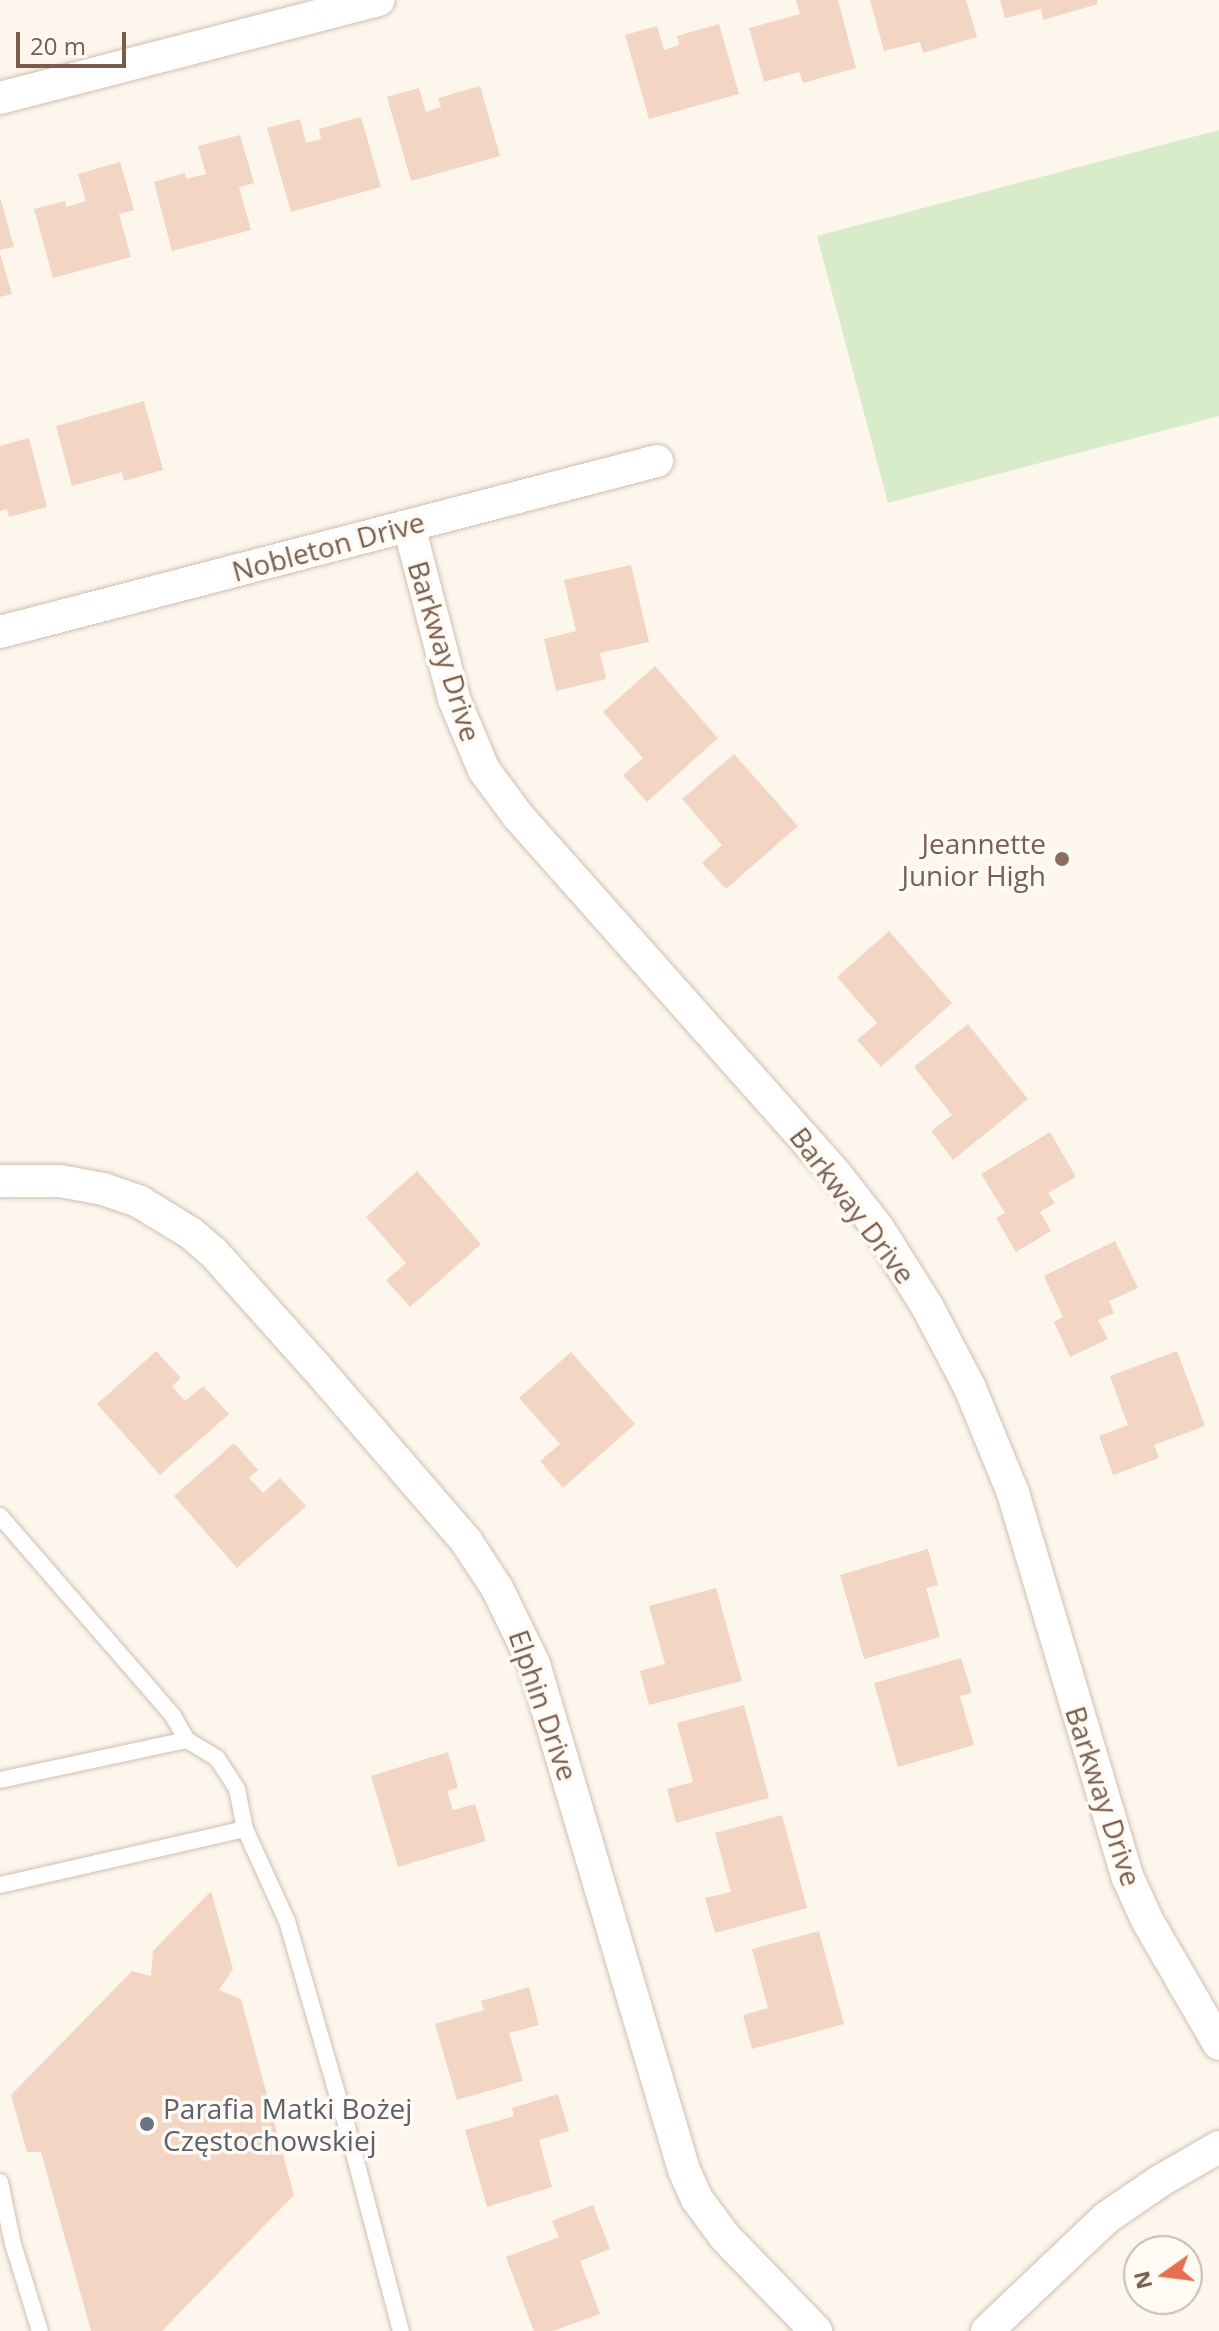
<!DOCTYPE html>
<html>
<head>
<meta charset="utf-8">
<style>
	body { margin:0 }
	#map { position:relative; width:1219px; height:2331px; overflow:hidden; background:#fdf6ec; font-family:"Open Sans",sans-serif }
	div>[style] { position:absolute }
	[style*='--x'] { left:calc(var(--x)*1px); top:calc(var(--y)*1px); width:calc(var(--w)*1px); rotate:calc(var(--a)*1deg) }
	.green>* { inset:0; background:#d8ecc9 }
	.building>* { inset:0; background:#f3d5c3 }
	.roads { filter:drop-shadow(0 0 2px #d1beb0) drop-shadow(0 0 2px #d1beb0) }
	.service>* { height:16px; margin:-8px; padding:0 8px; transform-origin:8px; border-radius:8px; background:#fff }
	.minor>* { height:32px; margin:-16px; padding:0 16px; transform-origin:16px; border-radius:16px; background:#fff }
	.dots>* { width:22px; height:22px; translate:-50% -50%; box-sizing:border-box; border:4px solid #fffaf3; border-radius:50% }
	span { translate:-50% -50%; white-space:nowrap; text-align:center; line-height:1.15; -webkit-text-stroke:7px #fffaf3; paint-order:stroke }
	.street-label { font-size:28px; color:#7a5c4d }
	.education-label { font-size:28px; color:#785e54 }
	.right { translate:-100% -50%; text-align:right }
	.worship-label { font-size:28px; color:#5b616d }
	.left { translate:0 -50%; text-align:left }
	.north { position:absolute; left:1123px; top:2235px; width:80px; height:80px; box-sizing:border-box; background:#fffaf3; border:2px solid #cabbb1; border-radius:50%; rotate:256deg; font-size:22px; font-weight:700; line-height:32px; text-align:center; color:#7a5c4d }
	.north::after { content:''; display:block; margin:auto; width:28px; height:36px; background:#e76f51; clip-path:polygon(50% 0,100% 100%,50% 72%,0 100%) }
	.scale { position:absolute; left:16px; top:32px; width:110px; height:36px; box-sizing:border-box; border:4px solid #7a5c4d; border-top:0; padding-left:10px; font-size:24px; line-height:28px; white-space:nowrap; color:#7a5c4d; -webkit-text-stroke:6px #fffaf3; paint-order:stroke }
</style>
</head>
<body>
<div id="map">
	<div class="green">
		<i style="clip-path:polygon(1219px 130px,1219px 416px,888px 503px,817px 236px)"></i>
	</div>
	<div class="building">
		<i style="clip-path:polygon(796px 0,838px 0,856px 68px,803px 83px,799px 72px,764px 82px,749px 28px,800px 14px)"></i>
		<i style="clip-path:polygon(870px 0,966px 0,977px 37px,923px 53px,920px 42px,884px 51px)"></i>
		<i style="clip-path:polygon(1000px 0,1097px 0,1098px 4px,1043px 20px,1041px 9px,1005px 18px)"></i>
		<i style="clip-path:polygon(719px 24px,739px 94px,649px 119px,625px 35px,657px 26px,664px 50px,679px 45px,677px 36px)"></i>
		<i style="clip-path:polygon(480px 86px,500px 156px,411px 181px,387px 97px,419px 88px,426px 112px,441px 107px,438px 98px)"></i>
		<i style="clip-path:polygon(361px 117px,381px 187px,291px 212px,267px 128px,300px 119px,306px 143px,321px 139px,319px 129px)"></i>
		<i style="clip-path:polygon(240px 135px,254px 183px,239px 187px,251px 230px,172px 251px,154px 182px,185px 173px,186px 179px,206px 174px,198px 146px)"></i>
		<i style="clip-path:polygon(120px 162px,134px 210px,119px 214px,131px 257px,53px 278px,34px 209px,65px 201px,66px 207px,86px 201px,78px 174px)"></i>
		<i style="clip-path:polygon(0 197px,14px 247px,0 250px)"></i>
		<i style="clip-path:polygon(0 253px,12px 294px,0 297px)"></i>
		<i style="clip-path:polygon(144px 401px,163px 470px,124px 481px,122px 472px,72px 486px,56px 426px)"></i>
		<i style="clip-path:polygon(29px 438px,47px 507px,9px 517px,7px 509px,0 511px,0 446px)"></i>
		<i style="clip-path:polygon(631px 565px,649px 642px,600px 653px,606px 679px,556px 691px,544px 639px,576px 631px,564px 580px)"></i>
		<i style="clip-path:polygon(655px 666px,718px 738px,647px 802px,623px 775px,643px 758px,603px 712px)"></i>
		<i style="clip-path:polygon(734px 754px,798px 826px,726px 889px,702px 863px,722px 845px,682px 799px)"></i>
		<i style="clip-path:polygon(889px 931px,952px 1003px,881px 1067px,857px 1040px,877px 1023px,837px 977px)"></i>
		<i style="clip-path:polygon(968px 1024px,1028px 1099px,953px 1160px,931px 1131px,952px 1115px,914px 1067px)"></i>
		<i style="clip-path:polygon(1050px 1132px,1076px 1177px,1048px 1193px,1055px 1203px,1040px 1212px,1051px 1231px,1016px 1252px,996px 1218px,1005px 1213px,981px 1174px)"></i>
		<i style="clip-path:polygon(417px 1171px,481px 1244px,410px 1307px,386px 1280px,406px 1263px,366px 1217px)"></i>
		<i style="clip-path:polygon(1115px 1241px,1138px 1288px,1109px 1301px,1114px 1313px,1098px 1320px,1108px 1339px,1070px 1357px,1054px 1322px,1063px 1317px,1044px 1276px)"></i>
		<i style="clip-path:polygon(156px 1351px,181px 1378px,172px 1386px,185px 1401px,203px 1386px,229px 1414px,160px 1475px,97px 1404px)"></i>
		<i style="clip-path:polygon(1177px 1351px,1205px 1426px,1154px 1445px,1159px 1458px,1113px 1475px,1099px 1436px,1128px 1425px,1110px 1376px)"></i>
		<i style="clip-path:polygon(571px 1352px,635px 1424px,563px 1488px,540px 1461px,560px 1444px,519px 1398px)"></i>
		<i style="clip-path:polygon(234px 1443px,258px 1470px,249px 1478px,263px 1493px,280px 1478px,306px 1506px,237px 1568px,174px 1496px)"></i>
		<i style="clip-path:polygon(928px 1549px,938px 1585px,926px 1588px,940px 1637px,864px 1659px,840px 1575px)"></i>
		<i style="clip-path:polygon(716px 1588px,742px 1681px,649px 1705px,640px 1671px,665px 1664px,649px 1606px)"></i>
		<i style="clip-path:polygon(961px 1658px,972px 1693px,960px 1696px,974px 1745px,898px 1767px,874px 1683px)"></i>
		<i style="clip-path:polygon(744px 1705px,769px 1798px,676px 1823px,667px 1789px,693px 1782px,677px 1723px)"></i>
		<i style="clip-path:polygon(448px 1752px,458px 1788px,447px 1791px,453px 1810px,475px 1804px,486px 1841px,398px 1867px,371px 1776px)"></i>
		<i style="clip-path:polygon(782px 1815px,807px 1908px,715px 1933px,705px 1898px,731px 1892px,715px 1833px)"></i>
		<i style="clip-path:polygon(211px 1891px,233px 1969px,219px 1990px,241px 1999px,294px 2195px,162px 2331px,91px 2331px,41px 2152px,27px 2152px,11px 2095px,132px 1971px,151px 1976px,153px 1951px)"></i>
		<i style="clip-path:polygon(819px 1931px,844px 2024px,752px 2049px,743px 2015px,768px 2008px,752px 1949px)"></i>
		<i style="clip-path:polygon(529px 1987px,539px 2025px,509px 2033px,523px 2081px,457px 2100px,435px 2024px,484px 2010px,481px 2001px)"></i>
		<i style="clip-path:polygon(558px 2094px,569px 2131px,539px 2140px,552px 2187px,487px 2207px,465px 2130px,514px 2116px,512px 2108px)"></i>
		<i style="clip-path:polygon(593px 2205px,610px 2249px,580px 2261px,600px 2314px,553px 2331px,534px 2331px,506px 2257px,559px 2237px,552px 2221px)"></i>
	</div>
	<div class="roads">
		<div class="service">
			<i style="--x:0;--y:1516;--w:264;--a:49.1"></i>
			<i style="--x:173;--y:1716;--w:28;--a:60"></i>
			<i style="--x:0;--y:1780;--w:191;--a:-12.1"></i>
			<i style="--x:187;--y:1740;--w:35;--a:31"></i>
			<i style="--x:217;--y:1758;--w:37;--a:57"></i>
			<i style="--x:237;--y:1789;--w:41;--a:78.7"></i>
			<i style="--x:245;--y:1829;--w:251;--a:167.1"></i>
			<i style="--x:245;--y:1829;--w:101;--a:65.5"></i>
			<i style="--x:287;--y:1921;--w:215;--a:73.8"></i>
			<i style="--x:347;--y:2127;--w:211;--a:75.2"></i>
			<i style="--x:0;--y:2182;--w:63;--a:78.2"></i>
			<i style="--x:13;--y:2244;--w:91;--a:72.8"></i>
		</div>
		<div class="minor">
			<i style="--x:0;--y:98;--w:391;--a:-14.5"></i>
			<i style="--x:409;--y:526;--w:179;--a:75.4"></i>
			<i style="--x:454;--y:699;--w:77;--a:67.1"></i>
			<i style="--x:484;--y:770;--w:57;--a:53.5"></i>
			<i style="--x:518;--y:816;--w:477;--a:48.4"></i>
			<i style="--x:835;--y:1173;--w:70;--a:52"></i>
			<i style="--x:878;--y:1228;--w:92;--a:57.9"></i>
			<i style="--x:927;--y:1306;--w:93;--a:62.3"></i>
			<i style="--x:970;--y:1388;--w:113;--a:67.7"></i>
			<i style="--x:1013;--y:1493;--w:402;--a:73.4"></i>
			<i style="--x:1128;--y:1878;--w:46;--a:65.7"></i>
			<i style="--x:1147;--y:1920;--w:143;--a:59.9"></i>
			<i style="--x:0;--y:632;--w:679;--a:-14.59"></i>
			<i style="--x:0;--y:1181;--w:60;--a:0"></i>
			<i style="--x:60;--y:1181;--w:44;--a:10.5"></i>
			<i style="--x:103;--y:1189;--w:39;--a:19"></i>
			<i style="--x:140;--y:1202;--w:61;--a:31.6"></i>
			<i style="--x:192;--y:1234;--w:29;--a:41"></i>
			<i style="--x:214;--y:1253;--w:153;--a:48.2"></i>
			<i style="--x:316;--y:1367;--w:230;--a:49.2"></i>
			<i style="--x:466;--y:1541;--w:56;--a:56.6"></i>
			<i style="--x:497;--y:1588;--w:85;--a:64"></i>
			<i style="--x:534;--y:1664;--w:528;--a:73.49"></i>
			<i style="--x:684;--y:2170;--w:32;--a:66"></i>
			<i style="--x:697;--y:2199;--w:47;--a:53.6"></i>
			<i style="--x:725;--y:2237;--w:131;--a:45.9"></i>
			<i style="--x:987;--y:2331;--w:164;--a:-43.5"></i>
			<i style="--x:1106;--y:2218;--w:65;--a:-34.4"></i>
			<i style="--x:1160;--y:2181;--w:68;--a:-30"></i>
		</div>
	</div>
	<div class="dots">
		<i style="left:1062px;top:859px;background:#8d6e63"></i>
		<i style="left:147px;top:2124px;background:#6b7280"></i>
	</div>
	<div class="street-label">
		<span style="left:328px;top:546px;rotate:-15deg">Nobleton Drive</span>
		<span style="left:445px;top:651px;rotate:73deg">Barkway Drive</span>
		<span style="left:853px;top:1205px;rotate:53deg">Barkway Drive</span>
		<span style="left:544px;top:1705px;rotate:71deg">Elphin Drive</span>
		<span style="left:1104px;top:1796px;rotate:72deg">Barkway Drive</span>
	</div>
	<div class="education-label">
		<span class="right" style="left:1046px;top:859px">Jeannette<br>Junior High</span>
	</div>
	<div class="worship-label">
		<span class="left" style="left:163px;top:2124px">Parafia Matki Bożej<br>Częstochowskiej</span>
	</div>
	<div class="north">N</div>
	<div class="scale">20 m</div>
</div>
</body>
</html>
